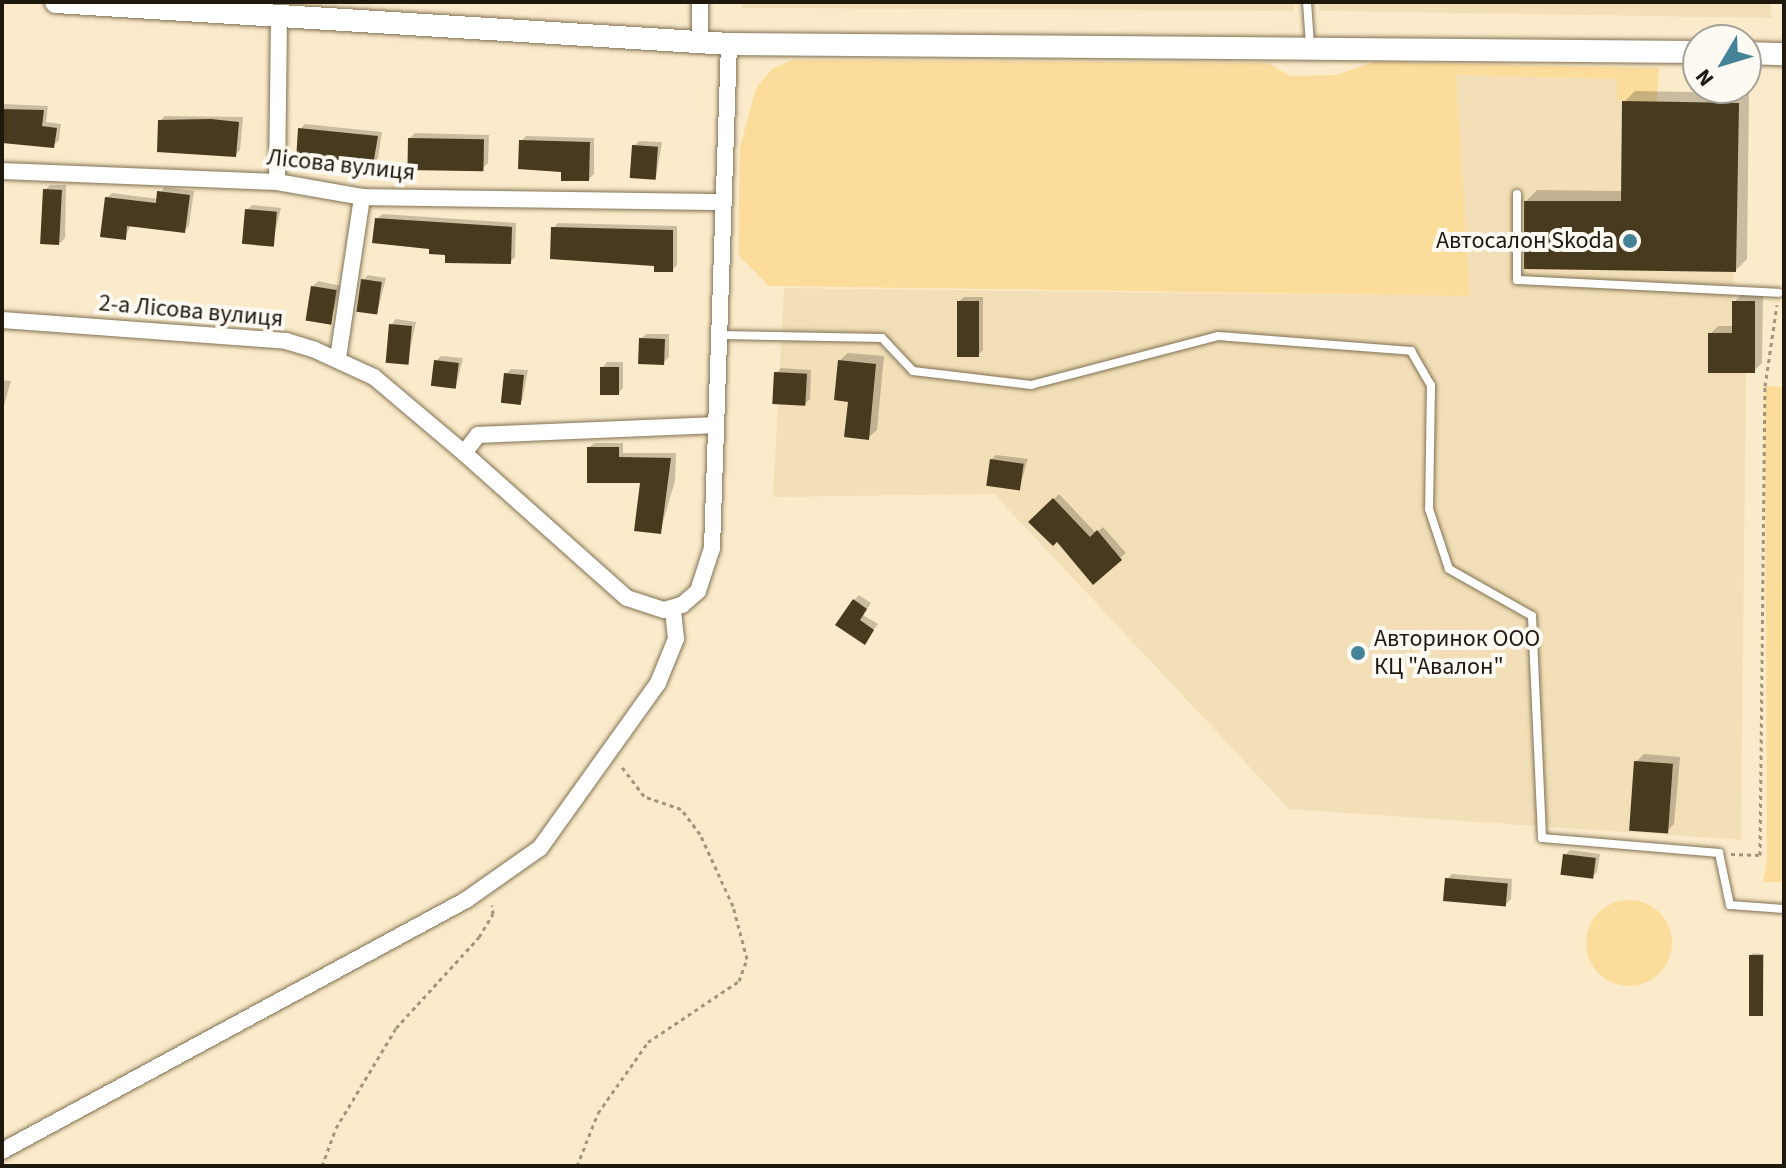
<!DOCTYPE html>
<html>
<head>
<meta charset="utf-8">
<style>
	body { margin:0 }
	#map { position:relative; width:1786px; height:1168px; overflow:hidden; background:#fcebca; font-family:"Source Sans 3",sans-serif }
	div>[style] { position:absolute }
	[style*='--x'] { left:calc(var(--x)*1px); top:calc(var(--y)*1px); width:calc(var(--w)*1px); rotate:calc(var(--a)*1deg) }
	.built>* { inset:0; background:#f3dfb7 }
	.green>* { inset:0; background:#fbdc9b }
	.round { border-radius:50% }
	.shadow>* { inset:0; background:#0003 }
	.building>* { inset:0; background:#483a1e; transform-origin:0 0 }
	.path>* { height:3px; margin-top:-1.5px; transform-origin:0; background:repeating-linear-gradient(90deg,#a0947b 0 4px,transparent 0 8px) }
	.roads { filter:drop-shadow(0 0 2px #7f7153) drop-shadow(0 0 2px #7f7153) }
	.lane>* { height:8px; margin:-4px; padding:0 4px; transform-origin:4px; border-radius:4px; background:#fff }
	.street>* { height:16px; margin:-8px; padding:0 8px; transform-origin:8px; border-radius:8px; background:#fff }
	.secondary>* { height:22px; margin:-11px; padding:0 11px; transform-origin:11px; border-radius:11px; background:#fff }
	.dots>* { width:22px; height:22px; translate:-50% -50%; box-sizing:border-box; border:4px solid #fdfaf3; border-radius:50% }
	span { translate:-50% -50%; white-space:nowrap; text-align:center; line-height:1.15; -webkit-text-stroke:8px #fdfaf3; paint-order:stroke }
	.street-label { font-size:24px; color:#1f190d }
	.poi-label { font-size:24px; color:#1f190d }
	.right { translate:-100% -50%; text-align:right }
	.left { translate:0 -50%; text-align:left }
	.frame { position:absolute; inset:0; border:4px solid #1f190d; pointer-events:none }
	.north { position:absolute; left:1682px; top:24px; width:80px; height:80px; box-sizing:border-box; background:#fdfaf3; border:2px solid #a4a097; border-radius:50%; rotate:232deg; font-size:22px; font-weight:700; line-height:32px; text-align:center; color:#1f190d }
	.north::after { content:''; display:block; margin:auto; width:28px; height:36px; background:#458398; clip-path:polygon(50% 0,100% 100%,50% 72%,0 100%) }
</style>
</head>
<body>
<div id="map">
	<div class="built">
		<i style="clip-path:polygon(742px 2px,1294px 2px,1294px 11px,742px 8px)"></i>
		<i style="clip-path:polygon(1319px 2px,1771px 2px,1771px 18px,1329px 11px,1319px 11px)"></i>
		<i style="clip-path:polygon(1456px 75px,1618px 79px,1617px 100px,1739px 103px,1732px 333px,1708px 334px,1708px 372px,1746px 373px,1741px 840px,1289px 809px,994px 494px,773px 497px,784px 288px,1470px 296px)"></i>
	</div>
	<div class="green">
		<i style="clip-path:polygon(792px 60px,1268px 63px,1290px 76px,1336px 75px,1374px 62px,1659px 68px,1657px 102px,1617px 100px,1617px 79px,1456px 75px,1470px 296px,769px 286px,738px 255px,740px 147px,756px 88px,772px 69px)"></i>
		<i style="clip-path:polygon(1765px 386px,1784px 387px,1784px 882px,1763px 882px,1767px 861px)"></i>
		<i class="round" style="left:1586px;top:900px;width:86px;height:86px"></i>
	</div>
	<div class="shadow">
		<i style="clip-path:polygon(1635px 91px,1749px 93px,1747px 259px,1736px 270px,1526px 201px,1537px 190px,1623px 191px,1624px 102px)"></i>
		<i style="clip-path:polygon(2px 104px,48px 106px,46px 122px,61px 124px,59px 140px,54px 145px,2px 141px)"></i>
		<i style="clip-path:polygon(165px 116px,243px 117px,240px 150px,235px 155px,160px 121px)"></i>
		<i style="clip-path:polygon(305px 124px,382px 132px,378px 158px,373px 163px,327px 156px,323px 161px,300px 129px)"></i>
		<i style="clip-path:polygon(415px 133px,489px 135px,488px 163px,483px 168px,410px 138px)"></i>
		<i style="clip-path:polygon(526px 136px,594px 138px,594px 174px,589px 179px,563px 170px,521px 141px)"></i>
		<i style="clip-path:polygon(639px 141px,662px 142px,656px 178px,634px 146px)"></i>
		<i style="clip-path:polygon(50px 185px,66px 185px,65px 238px,60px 243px,45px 190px)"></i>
		<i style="clip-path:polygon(164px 187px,194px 191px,189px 226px,184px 231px,131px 224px,125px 238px,107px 198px,112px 193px,158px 199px)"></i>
		<i style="clip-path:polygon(252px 205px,281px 208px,272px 245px,247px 210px)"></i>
		<i style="clip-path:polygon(382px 214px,516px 223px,515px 257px,510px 262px,431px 247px,377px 219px)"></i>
		<i style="clip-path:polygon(558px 223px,677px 226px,677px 265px,672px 270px,553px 228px)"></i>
		<i style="clip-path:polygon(368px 275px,386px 278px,377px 313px,363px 280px)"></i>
		<i style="clip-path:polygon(318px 281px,341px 286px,330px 323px,313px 286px)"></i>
		<i style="clip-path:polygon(1742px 294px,1763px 294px,1762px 363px,1754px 371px,1710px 334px,1718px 326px,1734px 326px,1734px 302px)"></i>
		<i style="clip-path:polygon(964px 297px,983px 297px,983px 350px,978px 355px,959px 302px)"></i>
		<i style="clip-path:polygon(396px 319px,416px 322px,407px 364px,391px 325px)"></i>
		<i style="clip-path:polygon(646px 334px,669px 334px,669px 357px,664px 362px,641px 339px)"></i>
		<i style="clip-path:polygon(848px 353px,884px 356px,877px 430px,868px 438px,850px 400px,839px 361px)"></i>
		<i style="clip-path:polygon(441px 356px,463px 358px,456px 387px,436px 361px)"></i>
		<i style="clip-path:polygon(607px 362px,623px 362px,623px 388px,618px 393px,602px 368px)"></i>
		<i style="clip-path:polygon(781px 368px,811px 370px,810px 399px,805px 404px,776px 373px)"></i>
		<i style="clip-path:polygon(511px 369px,528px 370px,522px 402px,506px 374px)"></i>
		<i style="clip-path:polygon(2px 380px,11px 381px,4px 405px,2px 405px)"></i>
		<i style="clip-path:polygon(594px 443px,623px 443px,623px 453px,676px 453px,675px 481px,660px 532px,643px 481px,589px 448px)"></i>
		<i style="clip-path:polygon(996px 455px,1028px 459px,1019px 489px,991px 460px)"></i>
		<i style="clip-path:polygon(1059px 494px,1096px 533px,1103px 527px,1126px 553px,1093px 582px,1057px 540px,1031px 522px)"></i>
		<i style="clip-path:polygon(859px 595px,871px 603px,863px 615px,878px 624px,864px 642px,854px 600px)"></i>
		<i style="clip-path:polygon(1644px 754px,1680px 757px,1674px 824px,1666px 832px,1636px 762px)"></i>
		<i style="clip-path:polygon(1570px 850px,1600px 854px,1597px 872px,1592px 877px,1565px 855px)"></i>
		<i style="clip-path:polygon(1452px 874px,1512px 879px,1511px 899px,1506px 904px,1447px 879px)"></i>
		<i style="clip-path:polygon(1753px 953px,1764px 954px,1763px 1013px,1751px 955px)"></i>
	</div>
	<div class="building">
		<i style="clip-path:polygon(1622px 101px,1739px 103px,1736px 272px,1524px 269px,1524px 201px,1621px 201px)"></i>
		<i style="clip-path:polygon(2px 109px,44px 110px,42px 126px,57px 128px,54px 148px,2px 143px)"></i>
		<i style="clip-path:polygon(211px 119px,239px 122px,236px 157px,157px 152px,158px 120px)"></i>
		<i style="clip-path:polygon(298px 128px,378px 136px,373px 165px,324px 158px,324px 163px,296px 161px)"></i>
		<i style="left:408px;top:138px;width:76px;height:32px;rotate:1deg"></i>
		<i style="clip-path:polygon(519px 140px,590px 142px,589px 181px,561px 181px,561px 172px,518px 169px)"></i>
		<i style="left:632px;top:145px;width:26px;height:33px;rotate:4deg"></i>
		<i style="left:43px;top:189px;width:19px;height:55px;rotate:3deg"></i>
		<i style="clip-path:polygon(157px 191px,190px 195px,185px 233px,127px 226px,126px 240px,100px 237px,105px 197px,156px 203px)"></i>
		<i style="left:245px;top:209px;width:32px;height:35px;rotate:5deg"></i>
		<i style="clip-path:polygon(375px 218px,512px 227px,511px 264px,445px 263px,445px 255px,429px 254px,429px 249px,372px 243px)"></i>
		<i style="clip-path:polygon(551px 227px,673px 230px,673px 272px,654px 272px,654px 266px,550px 259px)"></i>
		<i style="left:361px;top:279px;width:21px;height:33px;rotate:8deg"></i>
		<i style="left:311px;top:286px;width:26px;height:35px;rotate:9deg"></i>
		<i style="left:957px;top:301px;width:22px;height:56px"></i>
		<i style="clip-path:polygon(1732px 301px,1755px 301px,1755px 373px,1708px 373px,1708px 333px,1732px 333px)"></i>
		<i style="left:389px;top:324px;width:23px;height:39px;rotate:5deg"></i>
		<i style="left:639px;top:338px;width:26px;height:26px;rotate:2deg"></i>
		<i style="left:434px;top:360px;width:25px;height:26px;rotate:7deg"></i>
		<i style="clip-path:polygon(838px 360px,876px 364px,869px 440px,844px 437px,848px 402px,834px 400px)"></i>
		<i style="left:600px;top:367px;width:19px;height:28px"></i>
		<i style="left:774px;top:372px;width:33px;height:32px;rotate:3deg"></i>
		<i style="left:504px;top:373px;width:20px;height:30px;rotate:6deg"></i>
		<i style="clip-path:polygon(587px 447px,619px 447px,619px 457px,671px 458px,661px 534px,634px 531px,640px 483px,587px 483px)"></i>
		<i style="left:990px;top:459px;width:34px;height:27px;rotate:8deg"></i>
		<i style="clip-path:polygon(1053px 498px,1090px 537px,1097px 530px,1122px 560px,1093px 585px,1057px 542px,1053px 546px,1028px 522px)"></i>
		<i style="clip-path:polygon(853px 599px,867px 609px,860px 620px,874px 630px,865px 645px,835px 625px)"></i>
		<i style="left:1634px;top:761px;width:39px;height:70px;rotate:4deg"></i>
		<i style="left:1563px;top:854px;width:33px;height:21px;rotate:7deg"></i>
		<i style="left:1445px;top:878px;width:63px;height:23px;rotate:5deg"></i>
		<i style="left:1749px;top:955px;width:14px;height:61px"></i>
	</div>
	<div class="path">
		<i style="--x:1731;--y:854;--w:29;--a:2"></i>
		<i style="--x:1760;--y:855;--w:469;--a:-89.4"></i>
		<i style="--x:1765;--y:386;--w:82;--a:-81.6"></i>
		<i style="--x:322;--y:1166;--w:40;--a:-69.8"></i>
		<i style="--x:336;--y:1128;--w:117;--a:-59"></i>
		<i style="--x:396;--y:1028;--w:123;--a:-47.6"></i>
		<i style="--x:479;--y:937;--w:27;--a:-59"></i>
		<i style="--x:493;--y:914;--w:9;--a:-96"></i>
		<i style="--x:577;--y:1166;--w:57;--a:-68.4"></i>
		<i style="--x:598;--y:1113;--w:87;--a:-54.8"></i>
		<i style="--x:648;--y:1042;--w:110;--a:-33.8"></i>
		<i style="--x:739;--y:981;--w:23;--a:-70"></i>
		<i style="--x:747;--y:959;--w:55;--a:-104.8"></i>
		<i style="--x:733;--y:906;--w:79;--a:-114.6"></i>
		<i style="--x:700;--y:834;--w:31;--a:-127"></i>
		<i style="--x:681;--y:809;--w:39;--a:-161"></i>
		<i style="--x:644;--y:796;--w:40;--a:-127"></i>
	</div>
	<div class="roads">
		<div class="lane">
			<i style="--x:1307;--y:2;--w:43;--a:86"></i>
			<i style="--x:1517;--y:194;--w:86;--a:90"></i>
			<i style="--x:1517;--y:280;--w:262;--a:2.8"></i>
			<i style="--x:721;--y:335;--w:161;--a:1.1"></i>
			<i style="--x:882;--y:338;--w:45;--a:46.8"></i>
			<i style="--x:913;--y:371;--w:119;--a:6.8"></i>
			<i style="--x:1031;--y:385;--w:193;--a:-14.7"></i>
			<i style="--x:1218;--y:336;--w:194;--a:4.4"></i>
			<i style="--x:1411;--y:351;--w:39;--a:60"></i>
			<i style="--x:1431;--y:385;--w:124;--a:90.9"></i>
			<i style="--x:1429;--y:509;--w:63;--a:71.6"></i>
			<i style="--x:1449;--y:569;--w:95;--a:29.5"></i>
			<i style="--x:1532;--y:616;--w:222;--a:87.4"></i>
			<i style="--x:1542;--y:838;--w:178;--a:4.8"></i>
			<i style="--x:1719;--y:853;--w:53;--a:78.1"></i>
			<i style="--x:1730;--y:905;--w:54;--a:4.2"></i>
		</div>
		<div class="street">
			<i style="--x:700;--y:44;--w:42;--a:-90"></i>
			<i style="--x:2;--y:171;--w:275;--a:2.3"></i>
			<i style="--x:277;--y:182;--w:86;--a:10"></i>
			<i style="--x:362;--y:197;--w:361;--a:0.8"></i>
			<i style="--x:277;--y:182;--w:167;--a:-89.3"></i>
			<i style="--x:2;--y:320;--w:285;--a:4.2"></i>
			<i style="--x:286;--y:341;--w:28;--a:17"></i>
			<i style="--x:313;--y:349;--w:67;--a:24.7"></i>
			<i style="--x:374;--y:377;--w:118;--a:40.2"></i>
			<i style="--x:464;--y:453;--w:23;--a:-52"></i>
			<i style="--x:478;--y:435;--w:238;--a:-2.4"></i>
			<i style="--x:338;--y:358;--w:163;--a:-81.5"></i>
			<i style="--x:464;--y:453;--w:218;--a:41.7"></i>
			<i style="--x:627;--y:598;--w:39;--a:18"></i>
			<i style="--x:664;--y:610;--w:19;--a:-16"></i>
			<i style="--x:682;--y:605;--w:21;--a:-41"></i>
			<i style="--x:698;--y:591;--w:45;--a:-72"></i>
			<i style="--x:712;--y:548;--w:504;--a:-88.07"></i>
			<i style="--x:2;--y:1151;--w:528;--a:-28.41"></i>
			<i style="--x:466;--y:900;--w:90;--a:-35.1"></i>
			<i style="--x:540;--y:848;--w:203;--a:-54.4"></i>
			<i style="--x:658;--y:683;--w:48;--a:-67.8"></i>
			<i style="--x:676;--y:639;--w:30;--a:-96"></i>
		</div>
		<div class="secondary">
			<i style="--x:56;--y:2;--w:674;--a:3.57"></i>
			<i style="--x:729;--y:44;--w:969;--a:0.47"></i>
			<i style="--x:1746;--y:53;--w:38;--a:2"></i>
		</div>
	</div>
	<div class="dots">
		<i style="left:1630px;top:241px;background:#458398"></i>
		<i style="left:1358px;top:653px;background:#458398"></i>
	</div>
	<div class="street-label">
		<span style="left:341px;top:165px;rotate:6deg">Лісова вулиця</span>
		<span style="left:191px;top:311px;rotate:5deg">2-а Лісова вулиця</span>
	</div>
	<div class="poi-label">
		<span class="right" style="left:1614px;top:241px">Автосалон Skoda</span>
		<span class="left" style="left:1374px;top:653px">Авторинок ООО<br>КЦ "Авалон"</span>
	</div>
	<div class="frame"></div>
	<div class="north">N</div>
</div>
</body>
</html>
